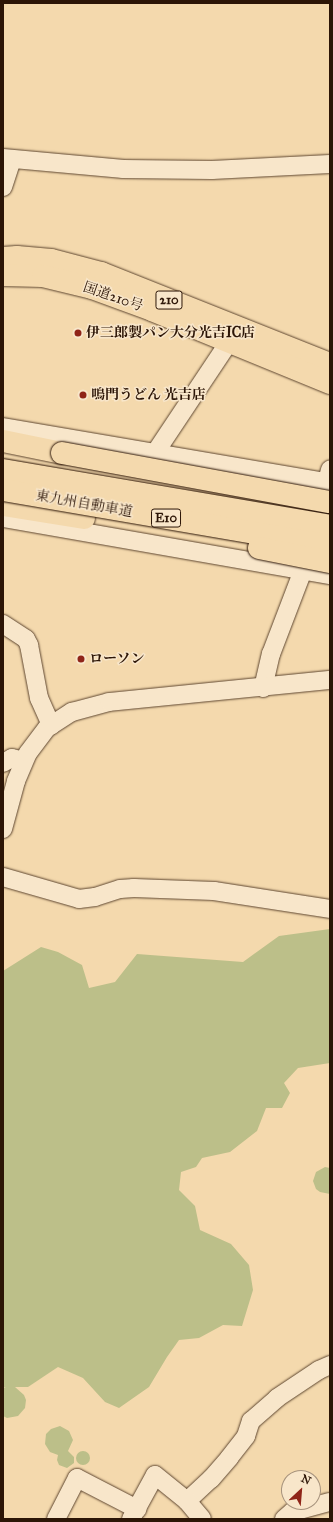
<!DOCTYPE html>
<html>
<head>
<meta charset="utf-8">
<style>
	body { margin:0 }
	#map { position:relative; width:333px; height:1522px; overflow:hidden; background:#f4d9ad; font-family:"IM FELL Great Primer","Noto Serif JP",serif }
	div>[style] { position:absolute }
	[style*='--x'] { left:calc(var(--x)*1px); top:calc(var(--y)*1px); width:calc(var(--w)*1px); rotate:calc(var(--a)*1deg) }
	.green>* { inset:0; background:#bcbf89 }
	.round { border-radius:50% }
	.roads { filter:drop-shadow(0 0 1px #5e4630) drop-shadow(0 0 1px #5e4630) }
	.minor>* { height:18px; margin:-9px; padding:0 9px; transform-origin:9px; border-radius:9px; background:#f8e6ca }
	.highway>* { height:22px; margin:-11px; padding:0 11px; transform-origin:11px; border-radius:11px; background:#f4d9ad }
	.bridges { filter:drop-shadow(0 0 1px #2c1506) drop-shadow(0 0 1px #2c1506) }
	.highway-bridge>* { height:22px; margin:-11px; padding:0 11px; transform-origin:11px; border-radius:11px; background:#f4d9ad }
	.dots>* { width:11px; height:11px; translate:-50% -50%; box-sizing:border-box; border:2px solid #f8e6ca; border-radius:50% }
	span { translate:-50% -50%; white-space:nowrap; text-align:center; line-height:1.15; -webkit-text-stroke:3px #f8e6ca; paint-order:stroke }
	.shield-label span { padding:1px 3px; background:#f8e6ca; border:1px solid; border-radius:3px; -webkit-text-stroke-width:0 }
	.shield-label { font-size:13px; color:#2c1506; font-weight:700 }
	.street-label { font-size:14px; color:#2c1506 }
	.poi-label { font-size:14px; color:#2c1506; font-weight:700 }
	.left { translate:0 -50%; text-align:left }
	.frame { position:absolute; inset:0; border:4px solid #2c1506; pointer-events:none }
	.north { position:absolute; left:281px; top:1470px; width:40px; height:40px; box-sizing:border-box; background:#f8e6ca; border:1px solid #a6927c; border-radius:50%; rotate:26deg; font-size:11px; font-weight:700; line-height:16px; text-align:center; color:#2c1506 }
	.north::after { content:''; display:block; margin:auto; width:14px; height:18px; background:#8f2418; clip-path:polygon(50% 0,100% 100%,50% 72%,0 100%) }
</style>
</head>
<body>
<div id="map">
	<div class="green">
		<i style="clip-path:polygon(330px 929px,330px 1063px,298px 1068px,284px 1083px,290px 1093px,282px 1108px,266px 1108px,257px 1131px,230px 1152px,202px 1158px,196px 1167px,181px 1172px,179px 1190px,195px 1206px,200px 1230px,231px 1244px,249px 1265px,253px 1290px,242px 1326px,223px 1325px,199px 1338px,179px 1340px,167px 1357px,149px 1387px,119px 1408px,105px 1402px,83px 1378px,58px 1367px,28px 1387px,15px 1387px,24px 1395px,26px 1400px,25px 1408px,18px 1416px,7px 1418px,3px 1416px,3px 1388px,6px 1387px,3px 1387px,3px 971px,41px 947px,58px 952px,82px 965px,89px 988px,115px 982px,137px 954px,243px 962px,279px 936px)"></i>
		<i style="clip-path:polygon(325px 1167px,330px 1168px,330px 1194px,320px 1192px,316px 1189px,313px 1181px,316px 1172px)"></i>
		<i style="clip-path:polygon(60px 1426px,69px 1431px,73px 1440px,68px 1451px,74px 1457px,74px 1463px,67px 1468px,59px 1465px,57px 1460px,58px 1455px,50px 1452px,45px 1444px,46px 1434px,51px 1429px)"></i>
		<i class="round" style="left:76px;top:1451px;width:14px;height:14px"></i>
	</div>
	<div class="roads">
		<div class="minor">
			<i style="--x:3;--y:158;--w:121;--a:5.2"></i>
			<i style="--x:123;--y:169;--w:89;--a:0.6"></i>
			<i style="--x:212;--y:170;--w:118;--a:-2.9"></i>
			<i style="--x:3;--y:187;--w:29;--a:-72"></i>
			<i style="--x:3;--y:427;--w:332;--a:9.7"></i>
			<i style="--x:155;--y:453;--w:133;--a:-56.3"></i>
			<i style="--x:3;--y:518;--w:332;--a:9.9"></i>
			<i style="--x:3;--y:624;--w:27;--a:33"></i>
			<i style="--x:26;--y:639;--w:7;--a:63"></i>
			<i style="--x:29;--y:645;--w:54;--a:79.3"></i>
			<i style="--x:39;--y:698;--w:30;--a:66"></i>
			<i style="--x:263;--y:688;--w:35;--a:-77"></i>
			<i style="--x:271;--y:654;--w:90;--a:-69.1"></i>
			<i style="--x:303;--y:570;--w:104;--a:-74.9"></i>
			<i style="--x:3;--y:763;--w:10;--a:-29"></i>
			<i style="--x:12;--y:758;--w:12;--a:14"></i>
			<i style="--x:3;--y:829;--w:50;--a:-74.8"></i>
			<i style="--x:16;--y:781;--w:30;--a:-67"></i>
			<i style="--x:28;--y:753;--w:31;--a:-53"></i>
			<i style="--x:47;--y:728;--w:30;--a:-33"></i>
			<i style="--x:72;--y:712;--w:38;--a:-15"></i>
			<i style="--x:109;--y:702;--w:222;--a:-5.7"></i>
			<i style="--x:3;--y:877;--w:79;--a:16.1"></i>
			<i style="--x:79;--y:899;--w:16;--a:-7"></i>
			<i style="--x:95;--y:897;--w:26;--a:-18"></i>
			<i style="--x:120;--y:889;--w:14;--a:-4"></i>
			<i style="--x:134;--y:888;--w:80;--a:2.1"></i>
			<i style="--x:214;--y:891;--w:117;--a:8.8"></i>
			<i style="--x:187;--y:1501;--w:33;--a:-43"></i>
			<i style="--x:211;--y:1479;--w:28;--a:-49"></i>
			<i style="--x:229;--y:1458;--w:28;--a:-52"></i>
			<i style="--x:246;--y:1436;--w:16;--a:-72"></i>
			<i style="--x:251;--y:1421;--w:35;--a:-41"></i>
			<i style="--x:277;--y:1398;--w:50;--a:-33.7"></i>
			<i style="--x:319;--y:1370;--w:12;--a:-24"></i>
			<i style="--x:56;--y:1519;--w:46;--a:-62.9"></i>
			<i style="--x:77;--y:1478;--w:68;--a:27.3"></i>
			<i style="--x:131;--y:1519;--w:50;--a:-61.4"></i>
			<i style="--x:155;--y:1475;--w:41;--a:39.1"></i>
			<i style="--x:187;--y:1501;--w:23;--a:50"></i>
			<i style="--x:284;--y:1519;--w:11;--a:-41"></i>
			<i style="--x:292;--y:1512;--w:39;--a:-15"></i>
		</div>
		<div class="highway">
			<i style="--x:3;--y:258;--w:14;--a:-4"></i>
			<i style="--x:17;--y:257;--w:34;--a:5"></i>
			<i style="--x:51;--y:260;--w:52;--a:14.6"></i>
			<i style="--x:101;--y:273;--w:246;--a:21.7"></i>
			<i style="--x:3;--y:275;--w:40;--a:1.4"></i>
			<i style="--x:43;--y:276;--w:50;--a:13.8"></i>
			<i style="--x:92;--y:288;--w:64;--a:20.1"></i>
			<i style="--x:152;--y:310;--w:192;--a:22.3"></i>
			<i style="--x:3;--y:441;--w:60;--a:11.5"></i>
			<i style="--x:3;--y:505;--w:82;--a:9.1"></i>
		</div>
	</div>
	<div class="bridges">
		<div class="highway-bridge">
			<i style="--x:62;--y:453;--w:272;--a:10.4"></i>
			<i style="--x:3;--y:470;--w:332;--a:9.7"></i>
			<i style="--x:3;--y:490;--w:332;--a:9.7"></i>
			<i style="--x:259;--y:548;--w:72;--a:11.2"></i>
		</div>
	</div>
	<div class="dots">
		<i style="left:78px;top:333px;background:#8f2418"></i>
		<i style="left:83px;top:395px;background:#8f2418"></i>
		<i style="left:81px;top:659px;background:#8f2418"></i>
	</div>
	<div class="shield-label">
		<span style="left:169px;top:300px">210</span>
		<span style="left:166px;top:518px">E10</span>
	</div>
	<div class="street-label">
		<span style="left:113px;top:297px;rotate:19deg">国道210号</span>
		<span style="left:84px;top:504px;rotate:10deg">東九州自動車道</span>
	</div>
	<div class="poi-label">
		<span class="left" style="left:86px;top:333px">伊三郎製パン大分光吉IC店</span>
		<span class="left" style="left:91px;top:395px">鳴門うどん 光吉店</span>
		<span class="left" style="left:89px;top:659px">ローソン</span>
	</div>
	<div class="frame"></div>
	<div class="north">N</div>
</div>
</body>
</html>
